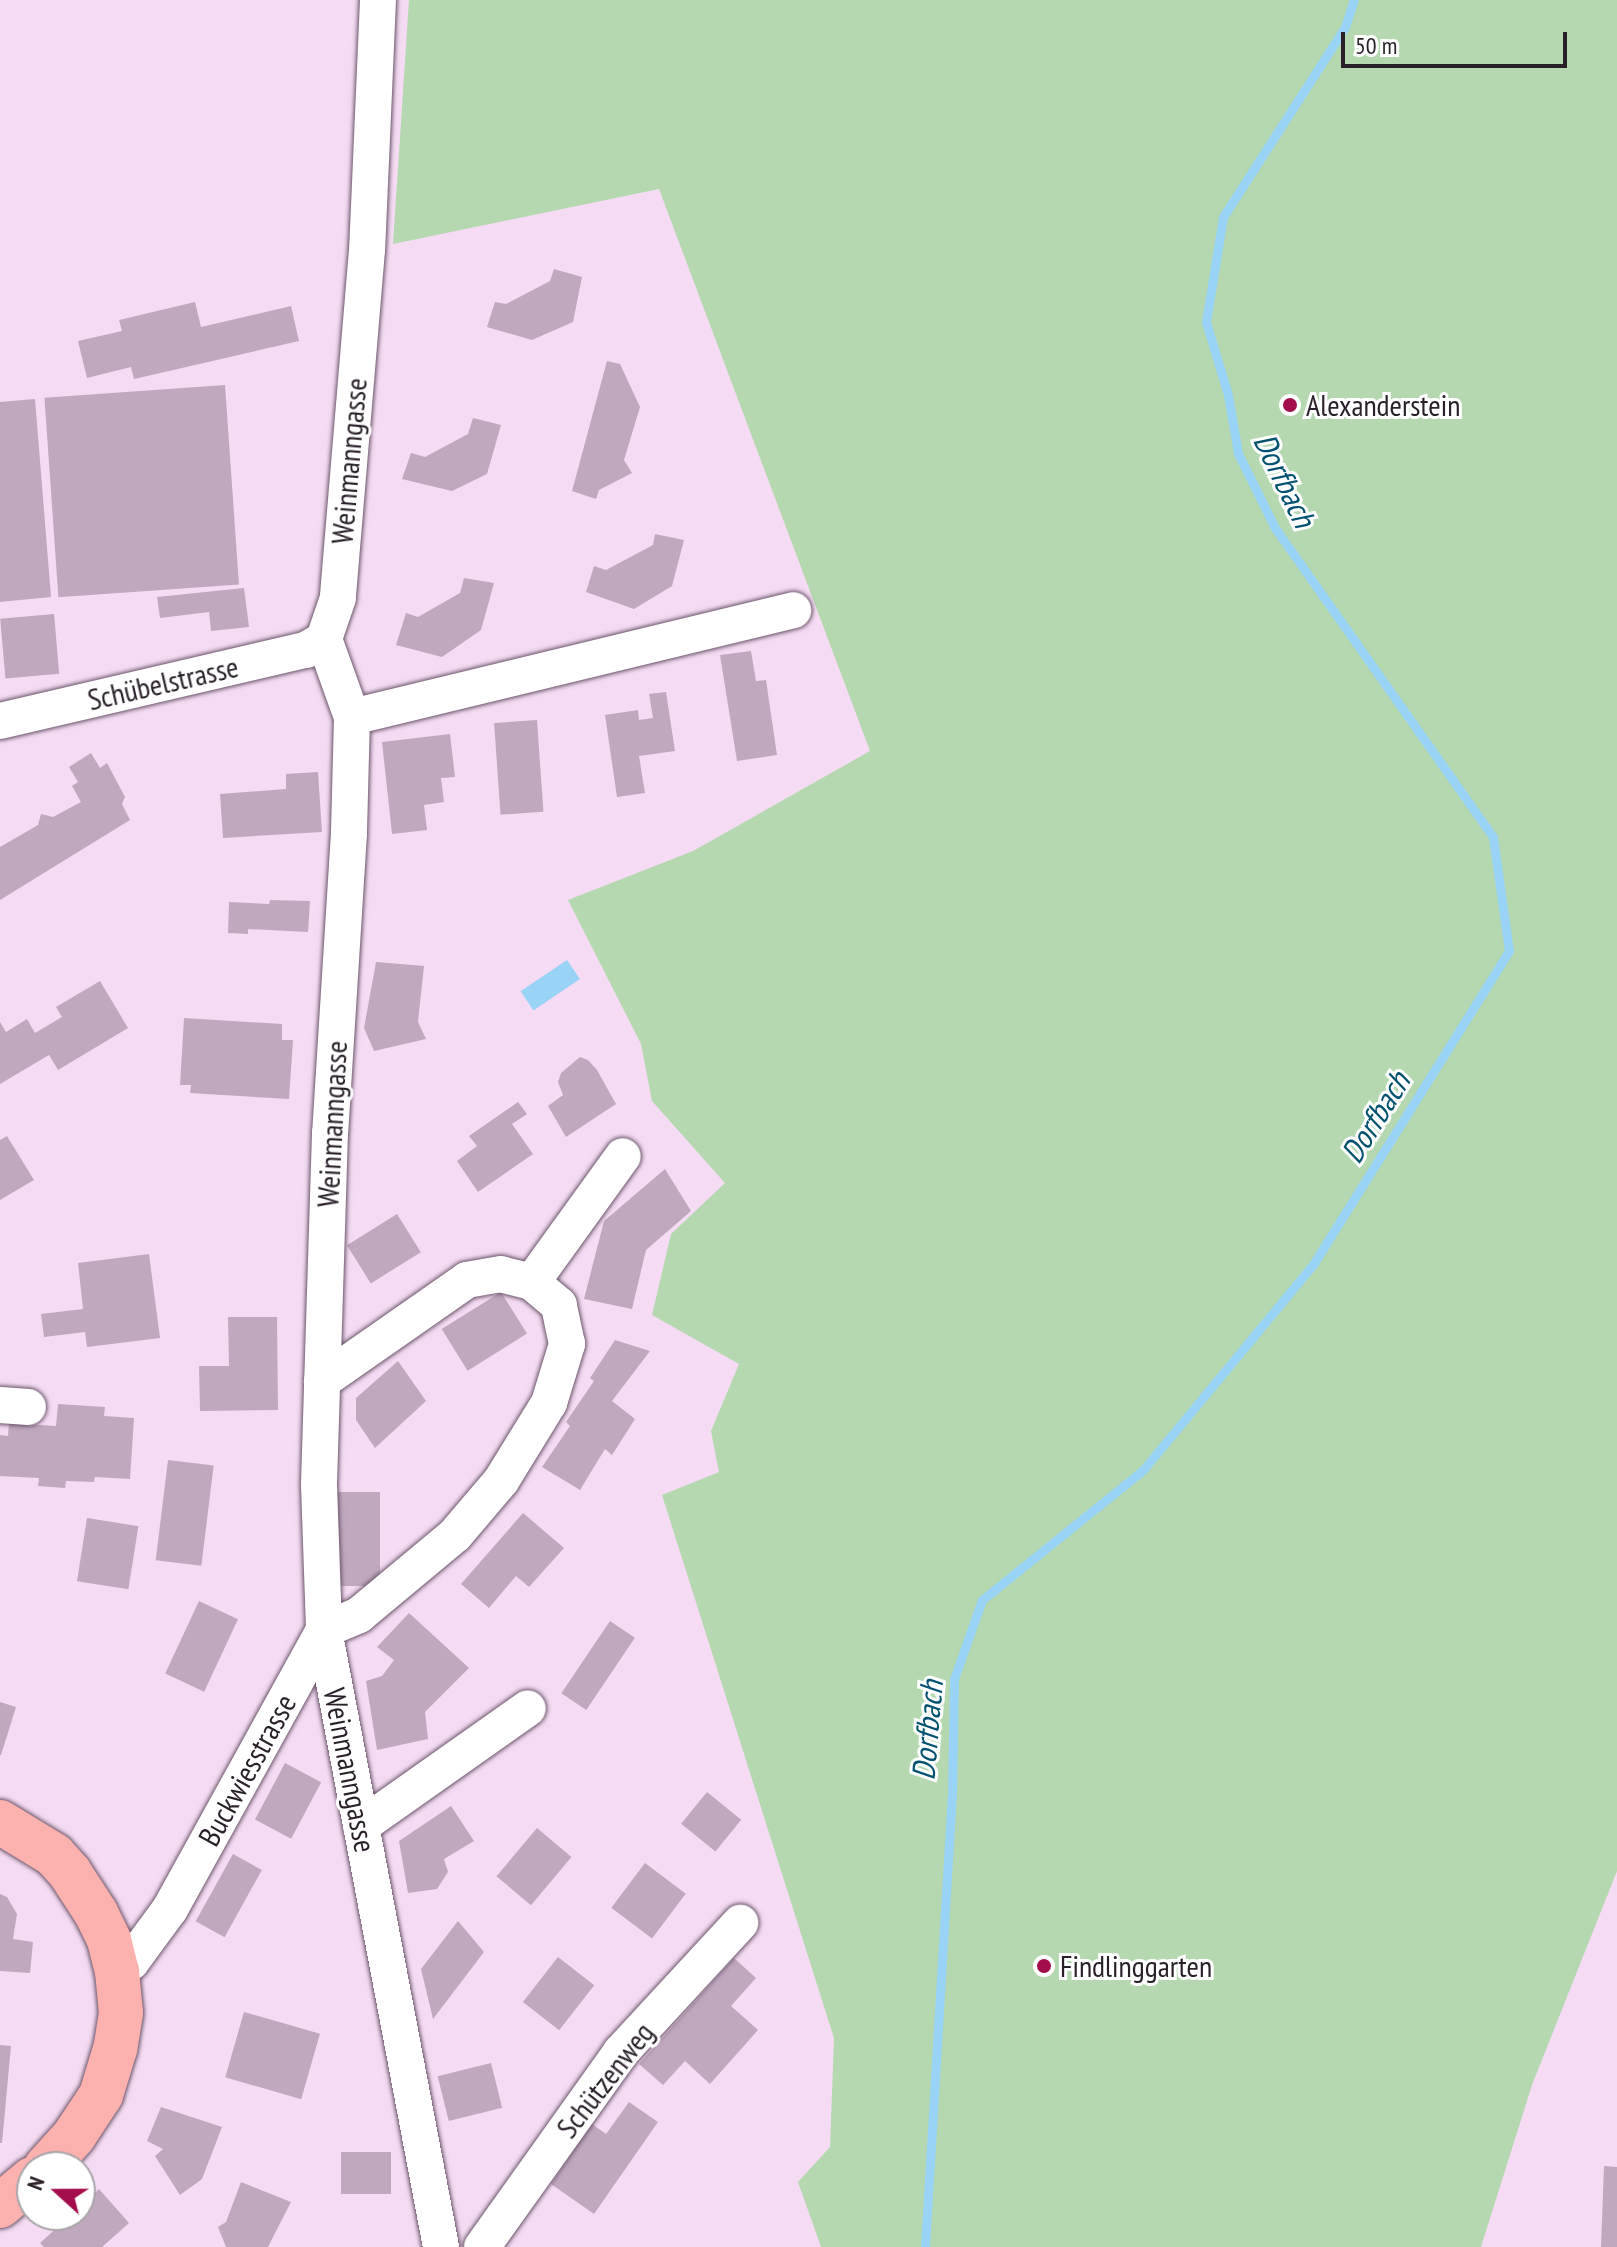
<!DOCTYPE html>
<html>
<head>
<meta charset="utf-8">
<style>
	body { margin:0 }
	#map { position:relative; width:1617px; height:2247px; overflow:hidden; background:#f5dcf4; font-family:"PT Sans Narrow",sans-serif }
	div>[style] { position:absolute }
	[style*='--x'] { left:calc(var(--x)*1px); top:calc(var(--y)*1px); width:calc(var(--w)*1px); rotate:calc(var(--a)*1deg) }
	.green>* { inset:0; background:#b5d8b0 }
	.water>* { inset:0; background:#99d3f5; transform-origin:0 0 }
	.stream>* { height:9px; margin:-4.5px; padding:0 4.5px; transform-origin:4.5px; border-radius:4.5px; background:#99d3f5 }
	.building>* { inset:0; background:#c0a8bf; transform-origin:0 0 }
	.roads { filter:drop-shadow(0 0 2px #6b566a) drop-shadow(0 0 2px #6b566a) }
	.minor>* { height:36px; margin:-18px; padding:0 18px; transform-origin:18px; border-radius:18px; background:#fff }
	.major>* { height:44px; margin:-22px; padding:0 22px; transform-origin:22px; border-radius:22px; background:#fbb1ae }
	.dots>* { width:22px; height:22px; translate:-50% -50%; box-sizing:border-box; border:4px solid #fff; border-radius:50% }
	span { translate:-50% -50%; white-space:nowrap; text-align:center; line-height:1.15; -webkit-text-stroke:6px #fff; paint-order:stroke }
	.poi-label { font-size:30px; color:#281f28 }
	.left { translate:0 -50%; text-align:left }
	.street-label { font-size:30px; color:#281f28 }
	.water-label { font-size:32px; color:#035171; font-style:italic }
	.north { position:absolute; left:16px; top:2151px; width:80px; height:80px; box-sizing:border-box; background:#fff; border:2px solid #a9a5a9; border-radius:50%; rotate:291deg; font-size:22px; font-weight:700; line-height:32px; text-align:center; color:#281f28 }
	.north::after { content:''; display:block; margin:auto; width:28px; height:36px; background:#a30d4c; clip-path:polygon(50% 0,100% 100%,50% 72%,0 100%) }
	.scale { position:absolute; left:1341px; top:32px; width:226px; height:36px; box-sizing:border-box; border:4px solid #281f28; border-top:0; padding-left:10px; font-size:24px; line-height:28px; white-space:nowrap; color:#281f28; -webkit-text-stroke:6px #fff; paint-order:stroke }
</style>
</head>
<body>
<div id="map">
	<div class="green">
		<i style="clip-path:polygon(409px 0,1617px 0,1617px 1871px,1532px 2085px,1481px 2247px,821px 2247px,798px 2182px,830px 2147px,834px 2038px,662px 1495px,719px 1472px,711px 1431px,739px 1364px,652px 1315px,671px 1234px,725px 1183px,652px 1101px,641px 1044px,568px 900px,693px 851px,870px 751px,659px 189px,393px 244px)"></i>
	</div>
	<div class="water">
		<i style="left:567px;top:960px;width:23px;height:56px;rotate:56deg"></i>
	</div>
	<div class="stream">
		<i style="--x:925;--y:2247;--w:451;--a:-86.6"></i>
		<i style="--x:952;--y:1797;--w:118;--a:-89"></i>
		<i style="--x:954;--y:1679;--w:84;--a:-70.5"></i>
		<i style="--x:982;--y:1600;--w:207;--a:-38.9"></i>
		<i style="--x:1143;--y:1470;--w:268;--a:-50.4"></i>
		<i style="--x:1314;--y:1263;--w:368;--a:-58"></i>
		<i style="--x:1509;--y:951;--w:115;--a:-98"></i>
		<i style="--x:1493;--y:837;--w:380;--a:-125.2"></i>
		<i style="--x:1274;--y:526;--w:81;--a:-116.3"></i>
		<i style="--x:1238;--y:453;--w:59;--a:-99.8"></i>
		<i style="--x:1228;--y:395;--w:76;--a:-106.8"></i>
		<i style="--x:1206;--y:322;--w:106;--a:-80.8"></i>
		<i style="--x:1223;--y:217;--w:226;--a:-57.3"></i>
		<i style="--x:1345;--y:27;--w:28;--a:-72"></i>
	</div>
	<div class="building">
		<i style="clip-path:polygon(554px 269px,582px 277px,573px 322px,532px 340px,487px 327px,495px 302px,506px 304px,550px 281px)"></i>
		<i style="clip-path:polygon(195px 302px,201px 327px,291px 306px,299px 341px,134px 379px,131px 367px,87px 378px,78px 341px,122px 331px,119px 320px)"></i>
		<i style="clip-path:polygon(607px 361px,620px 364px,640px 407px,624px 460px,632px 473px,599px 490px,596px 499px,572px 491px)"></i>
		<i style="left:225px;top:385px;width:200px;height:181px;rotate:86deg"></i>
		<i style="clip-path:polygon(35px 399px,51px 597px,0 602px,0 402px)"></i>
		<i style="clip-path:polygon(473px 418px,501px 425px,487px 474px,452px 491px,402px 479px,411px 453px,425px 457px,468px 434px)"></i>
		<i style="clip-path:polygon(655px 534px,684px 540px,672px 586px,634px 609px,586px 592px,594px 566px,606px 570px,653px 545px)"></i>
		<i style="clip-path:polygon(464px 578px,494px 583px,481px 630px,442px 657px,396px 645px,406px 613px,418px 617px,460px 593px)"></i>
		<i style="clip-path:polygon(244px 588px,249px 627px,211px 631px,209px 612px,160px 618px,157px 597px)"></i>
		<i style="left:54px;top:614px;width:60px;height:54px;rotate:85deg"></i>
		<i style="clip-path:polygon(751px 651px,756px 681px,766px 680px,777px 755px,737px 761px,720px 655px)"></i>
		<i style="clip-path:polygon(666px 692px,675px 751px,639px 756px,645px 793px,617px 797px,605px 715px,638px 710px,639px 720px,653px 718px,649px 694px)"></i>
		<i style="left:537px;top:720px;width:92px;height:43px;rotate:86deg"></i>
		<i style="clip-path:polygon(450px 734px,455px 777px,441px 778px,444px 802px,424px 805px,427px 830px,392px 834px,382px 742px)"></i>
		<i style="clip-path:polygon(91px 753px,100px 768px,107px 763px,125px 797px,122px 804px,130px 820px,0 900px,0 847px,38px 825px,41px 814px,53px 817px,81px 802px,72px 786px,78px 782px,69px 767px)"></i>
		<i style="clip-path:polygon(318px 772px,322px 832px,223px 838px,220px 794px,286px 789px,286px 774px)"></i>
		<i style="clip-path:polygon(270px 900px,310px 901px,308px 932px,248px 929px,248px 934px,228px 933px,229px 902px,269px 904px)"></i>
		<i style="clip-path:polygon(376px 962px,424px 966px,418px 1022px,426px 1039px,374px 1051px,364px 1028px)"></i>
		<i style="clip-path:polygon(100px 981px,128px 1028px,58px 1070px,49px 1055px,0 1084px,0 1022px,6px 1032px,27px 1019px,35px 1033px,62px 1017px,56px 1007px)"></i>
		<i style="clip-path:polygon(184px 1018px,282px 1024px,282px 1040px,293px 1040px,289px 1099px,190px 1093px,191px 1085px,180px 1085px)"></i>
		<i style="clip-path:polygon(580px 1057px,588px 1060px,597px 1070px,616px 1104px,566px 1137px,548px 1106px,563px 1095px,558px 1082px,561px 1073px)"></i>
		<i style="clip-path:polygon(518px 1102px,527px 1114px,512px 1124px,533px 1154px,478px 1192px,457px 1161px,477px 1146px,469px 1136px)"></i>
		<i style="clip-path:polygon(7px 1136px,34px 1180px,0 1200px,0 1140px)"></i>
		<i style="clip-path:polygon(665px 1169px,691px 1211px,646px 1250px,632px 1309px,584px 1299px,604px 1221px)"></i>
		<i style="left:397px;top:1214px;width:45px;height:59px;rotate:58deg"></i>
		<i style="clip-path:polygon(149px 1254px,160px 1338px,87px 1347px,85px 1332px,44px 1337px,41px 1314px,83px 1309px,78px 1263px)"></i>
		<i style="left:501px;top:1292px;width:49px;height:70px;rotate:58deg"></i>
		<i style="clip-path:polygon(228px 1317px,277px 1317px,278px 1410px,200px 1411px,199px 1366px,229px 1366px)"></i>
		<i style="clip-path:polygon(615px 1340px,650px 1351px,612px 1401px,635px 1419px,612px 1455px,605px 1449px,580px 1490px,542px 1467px,570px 1426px,566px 1422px,594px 1381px,590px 1378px)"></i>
		<i style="clip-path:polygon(398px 1361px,426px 1401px,375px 1448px,356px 1420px,356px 1398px)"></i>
		<i style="clip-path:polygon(58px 1404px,105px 1407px,104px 1416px,134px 1418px,130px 1479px,95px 1477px,94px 1482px,66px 1481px,65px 1488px,38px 1486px,39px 1478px,0 1476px,0 1435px,8px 1436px,9px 1423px,56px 1426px)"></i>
		<i style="left:168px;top:1460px;width:46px;height:101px;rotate:7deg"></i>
		<i style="left:337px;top:1492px;width:43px;height:94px"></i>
		<i style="clip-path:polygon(523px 1513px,564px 1548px,529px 1587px,516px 1576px,489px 1608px,461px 1584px)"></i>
		<i style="left:87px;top:1518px;width:52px;height:64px;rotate:9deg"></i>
		<i style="left:199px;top:1601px;width:43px;height:80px;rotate:25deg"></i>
		<i style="clip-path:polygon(409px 1613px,469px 1668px,425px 1712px,428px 1739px,377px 1750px,366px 1681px,382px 1676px,394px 1660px,377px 1647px)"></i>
		<i style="left:610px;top:1621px;width:30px;height:87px;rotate:34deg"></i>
		<i style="clip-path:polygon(0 1702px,16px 1707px,1px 1755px,0 1755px)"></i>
		<i style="left:285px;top:1763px;width:41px;height:64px;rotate:28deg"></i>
		<i style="left:707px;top:1792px;width:44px;height:41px;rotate:39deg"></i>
		<i style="clip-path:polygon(451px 1806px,474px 1841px,444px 1859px,448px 1872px,437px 1889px,408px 1893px,399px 1841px)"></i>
		<i style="left:537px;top:1828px;width:45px;height:63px;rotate:40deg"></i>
		<i style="left:233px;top:1854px;width:33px;height:77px;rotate:29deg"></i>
		<i style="left:645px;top:1863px;width:51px;height:56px;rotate:37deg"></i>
		<i style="clip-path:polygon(0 1894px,7px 1897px,17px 1914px,13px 1939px,33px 1942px,30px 1973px,0 1971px)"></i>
		<i style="clip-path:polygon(458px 1921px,484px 1952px,433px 2019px,421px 1969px)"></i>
		<i style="left:558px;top:1957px;width:46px;height:57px;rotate:38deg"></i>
		<i style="clip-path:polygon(734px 1958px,756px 1978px,731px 2006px,758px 2030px,710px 2084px,685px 2061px,663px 2085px,639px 2064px)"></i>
		<i style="left:244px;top:2012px;width:79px;height:68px;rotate:16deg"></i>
		<i style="clip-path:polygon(0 2045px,11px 2046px,2px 2143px,0 2143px)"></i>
		<i style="left:491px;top:2063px;width:46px;height:55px;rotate:76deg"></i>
		<i style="clip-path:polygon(629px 2102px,658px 2122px,594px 2214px,551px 2184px,592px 2124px,606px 2134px)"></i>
		<i style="clip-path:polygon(161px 2107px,222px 2127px,202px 2179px,180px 2195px,155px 2156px,163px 2149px,147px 2141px)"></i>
		<i style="left:391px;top:2152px;width:42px;height:50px;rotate:90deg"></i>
		<i style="clip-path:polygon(1604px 2166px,1617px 2167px,1617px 2247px,1601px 2247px)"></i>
		<i style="clip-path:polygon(241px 2182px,291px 2202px,268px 2247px,226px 2247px,218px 2227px,226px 2222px)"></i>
		<i style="clip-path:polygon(99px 2189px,129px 2223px,102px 2247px,44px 2247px,40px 2243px,71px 2215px,80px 2215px,80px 2207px)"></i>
	</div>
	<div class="roads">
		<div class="minor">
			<i style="--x:378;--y:0;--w:250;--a:92.5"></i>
			<i style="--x:367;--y:250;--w:349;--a:94.8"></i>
			<i style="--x:338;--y:598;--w:43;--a:108.9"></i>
			<i style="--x:324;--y:639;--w:83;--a:70.3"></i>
			<i style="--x:352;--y:717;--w:116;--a:91.5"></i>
			<i style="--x:349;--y:833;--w:301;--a:93.6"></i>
			<i style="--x:330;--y:1133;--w:352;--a:91.8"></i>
			<i style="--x:319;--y:1485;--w:145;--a:88"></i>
			<i style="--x:324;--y:1630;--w:628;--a:79.26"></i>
			<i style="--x:352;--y:717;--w:454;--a:-13.6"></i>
			<i style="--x:0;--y:721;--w:314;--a:-13.1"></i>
			<i style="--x:306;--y:650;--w:21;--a:-31"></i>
			<i style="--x:532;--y:1282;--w:155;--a:-54.2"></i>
			<i style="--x:0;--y:1405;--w:28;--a:4"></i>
			<i style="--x:361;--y:1826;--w:204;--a:-35.2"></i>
			<i style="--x:117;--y:1971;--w:17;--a:-33"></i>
			<i style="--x:131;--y:1962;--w:66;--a:-53.7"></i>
			<i style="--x:170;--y:1909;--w:319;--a:-61.1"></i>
			<i style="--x:324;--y:1630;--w:38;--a:-23"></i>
			<i style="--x:359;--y:1615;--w:125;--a:-39.8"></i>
			<i style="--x:455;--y:1535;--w:71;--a:-49.6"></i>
			<i style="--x:501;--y:1481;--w:92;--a:-58.4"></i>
			<i style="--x:549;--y:1403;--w:62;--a:-73"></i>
			<i style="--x:567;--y:1344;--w:40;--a:-102"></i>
			<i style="--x:559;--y:1305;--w:35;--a:-140"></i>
			<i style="--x:532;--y:1282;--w:32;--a:-166"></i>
			<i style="--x:501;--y:1274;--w:35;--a:170"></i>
			<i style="--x:467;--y:1280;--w:177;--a:145.1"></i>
			<i style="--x:482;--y:2247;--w:239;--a:-54.5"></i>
			<i style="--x:621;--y:2052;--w:176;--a:-47.3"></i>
		</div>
		<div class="major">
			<i style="--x:0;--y:1822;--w:63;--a:31.4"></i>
			<i style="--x:54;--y:1855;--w:24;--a:48"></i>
			<i style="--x:70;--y:1873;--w:48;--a:57"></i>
			<i style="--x:96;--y:1913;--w:30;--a:64"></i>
			<i style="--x:109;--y:1940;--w:32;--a:76"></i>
			<i style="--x:117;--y:1971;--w:42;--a:84.6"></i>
			<i style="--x:121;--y:2013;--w:36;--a:99"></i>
			<i style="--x:115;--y:2049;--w:48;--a:106.9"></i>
			<i style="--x:101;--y:2095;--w:49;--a:123.4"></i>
			<i style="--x:74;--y:2136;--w:42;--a:132.1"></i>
			<i style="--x:0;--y:2206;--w:42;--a:-40.2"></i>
		</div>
	</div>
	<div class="dots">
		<i style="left:1290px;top:405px;background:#a30d4c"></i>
		<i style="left:1044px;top:1966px;background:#a30d4c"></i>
	</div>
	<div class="poi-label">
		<span class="left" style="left:1306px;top:405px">Alexanderstein</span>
		<span class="left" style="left:1060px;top:1966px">Findlinggarten</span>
	</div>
	<div class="street-label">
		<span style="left:349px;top:461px;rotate:-85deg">Weinmanngasse</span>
		<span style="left:163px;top:683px;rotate:-13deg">Schübelstrasse</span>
		<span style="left:332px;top:1124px;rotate:-87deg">Weinmanngasse</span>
		<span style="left:247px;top:1770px;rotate:-61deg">Buckwiesstrasse</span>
		<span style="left:350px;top:1770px;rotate:79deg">Weinmanngasse</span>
		<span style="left:605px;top:2080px;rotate:-52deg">Schützenweg</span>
	</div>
	<div class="water-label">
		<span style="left:1285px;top:480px;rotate:64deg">Dorfbach</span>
		<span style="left:1375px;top:1117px;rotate:-58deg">Dorfbach</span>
		<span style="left:927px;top:1730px;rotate:-85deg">Dorfbach</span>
	</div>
	<div class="north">N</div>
	<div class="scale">50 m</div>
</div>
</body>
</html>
